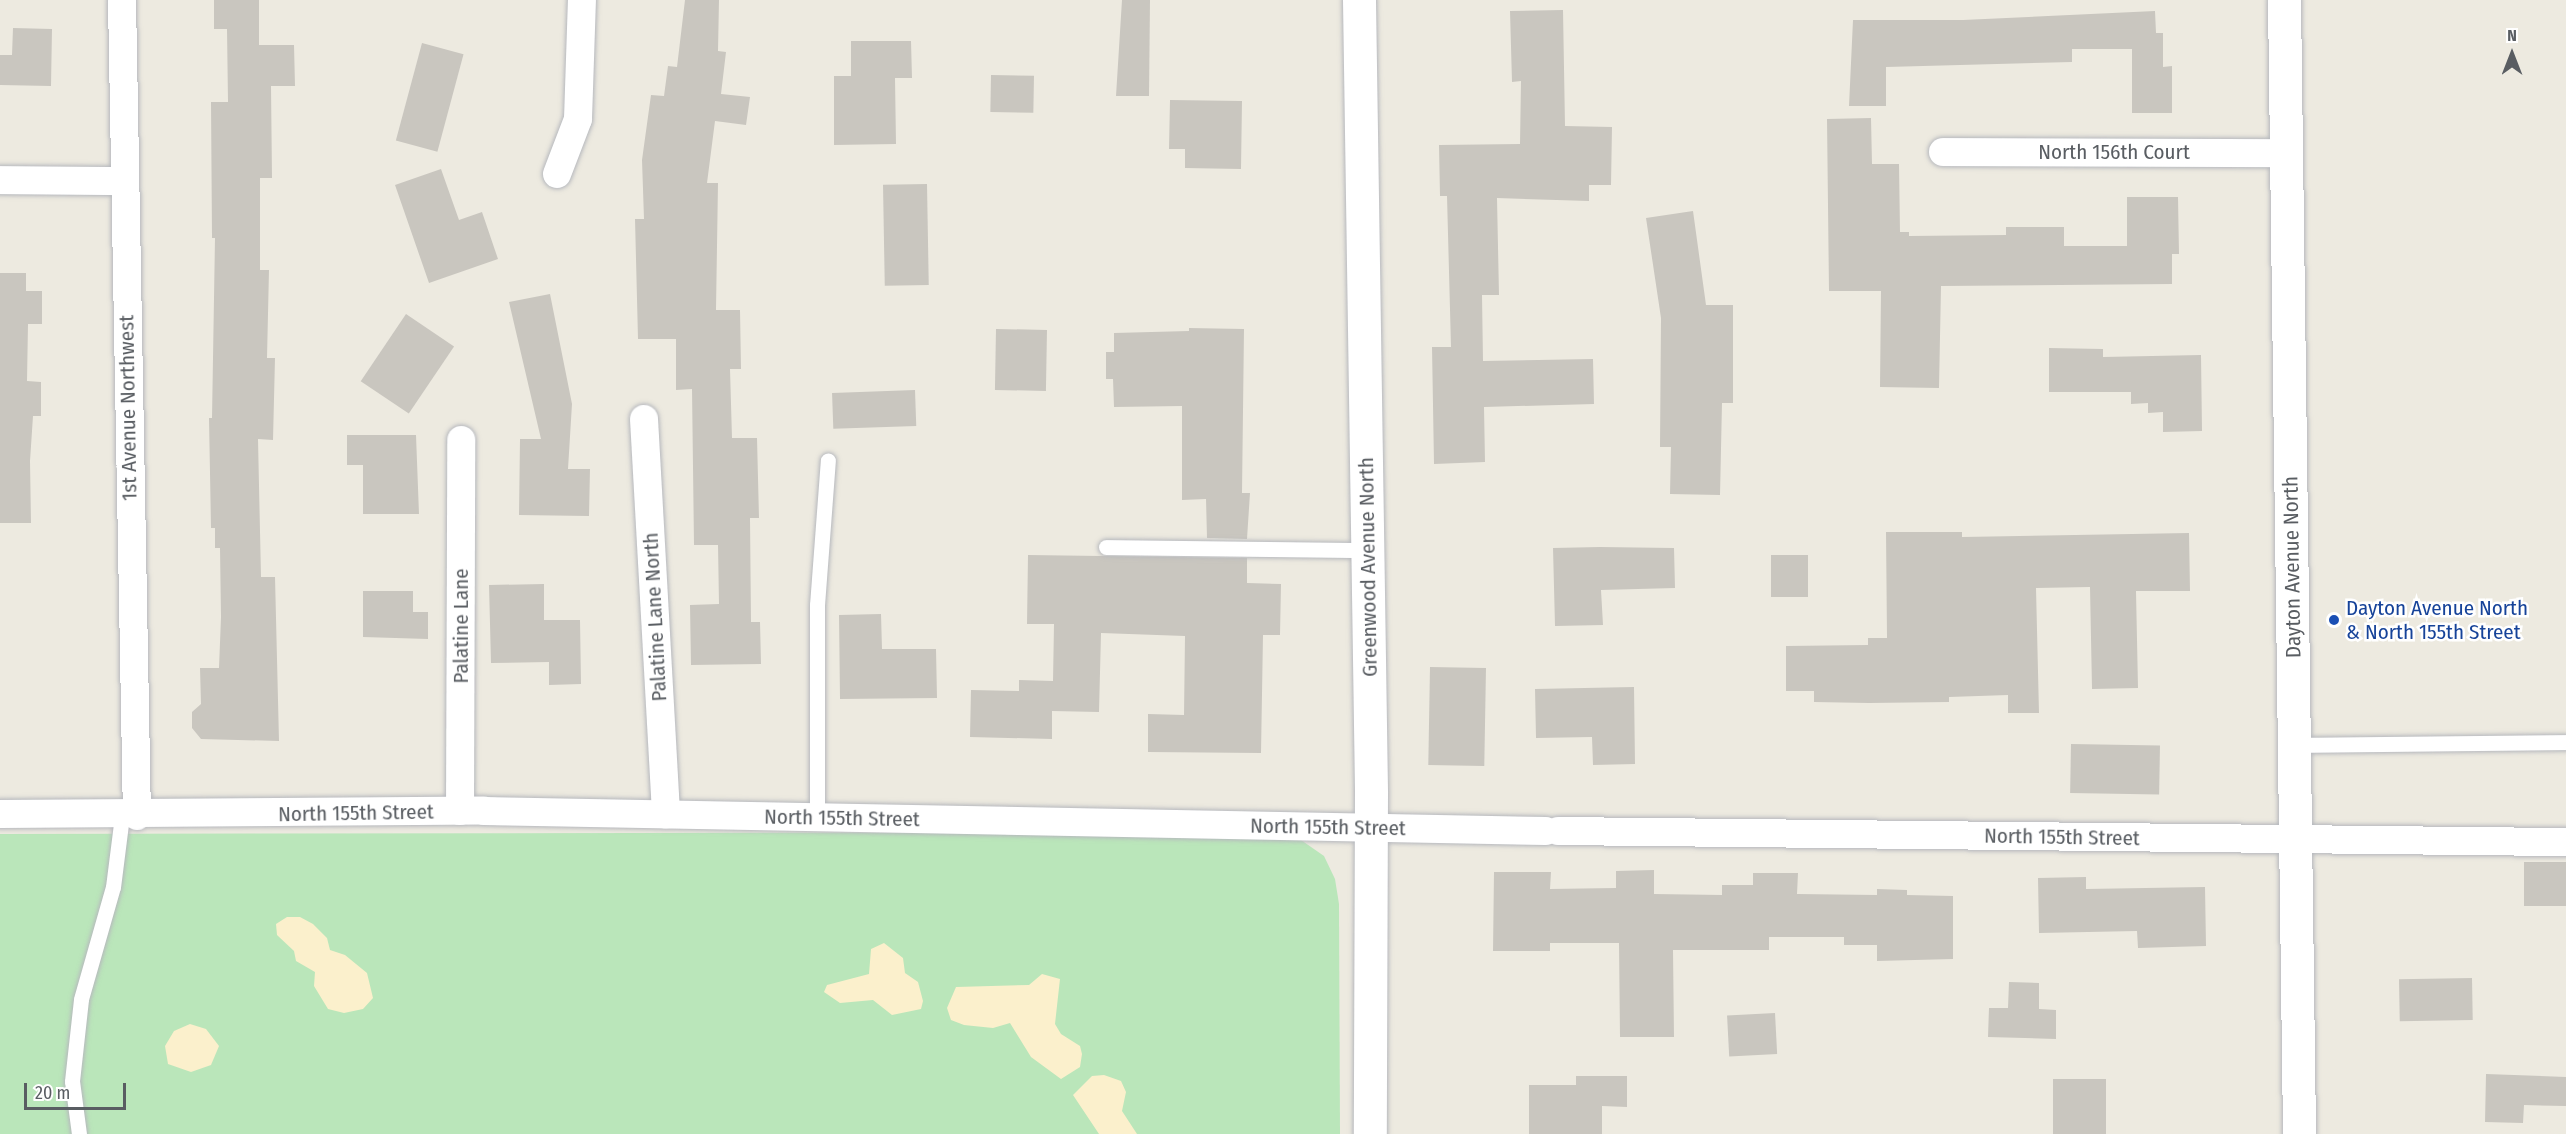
<!DOCTYPE html>
<html>
<head>
<meta charset="utf-8">
<style>
	body { margin:0 }
	#map { position:relative; width:2566px; height:1134px; overflow:hidden; background:#edeae0; font-family:"Fira Sans Condensed",sans-serif }
	div>[style] { position:absolute }
	[style*='--x'] { left:calc(var(--x)*1px); top:calc(var(--y)*1px); width:calc(var(--w)*1px); rotate:calc(var(--a)*1deg) }
	.green>* { inset:0; background:#bae6ba }
	.sand>* { inset:0; background:#fbf0cc }
	.building>* { inset:0; background:#c9c6bf; transform-origin:0 0 }
	.roads { filter:drop-shadow(0 0 2px #b6b8bd) drop-shadow(0 0 2px #b6b8bd) }
	.lane>* { height:15px; margin:-7.5px; padding:0 7.5px; transform-origin:7.5px; border-radius:7.5px; background:#fff }
	.street>* { height:28px; margin:-14px; padding:0 14px; transform-origin:14px; border-radius:14px; background:#fff }
	.secondary>* { height:33px; margin:-16.5px; padding:0 16.5px; transform-origin:16.5px; border-radius:16.5px; background:#fff }
	.dots>* { width:16px; height:16px; translate:-50% -50%; box-sizing:border-box; border:3px solid #fff; border-radius:50% }
	span { translate:-50% -50%; white-space:nowrap; text-align:center; line-height:1.15; -webkit-text-stroke:5px #fff; paint-order:stroke }
	.street-label { font-size:21px; color:#595d62 }
	.transit-label { font-size:21px; color:#164399 }
	.left { translate:0 -50%; text-align:left }
	.north { position:absolute; left:2482px; top:24px; width:60px; height:60px; -webkit-text-stroke:4px #fff; paint-order:stroke; rotate:0deg; font-size:16px; font-weight:700; line-height:24px; text-align:center; color:#595d62 }
	.north::after { content:''; display:block; margin:auto; width:21px; height:27px; background:#595d62; clip-path:polygon(50% 0,100% 100%,50% 72%,0 100%) }
	.scale { position:absolute; left:24px; top:1083px; width:102px; height:27px; box-sizing:border-box; border:3px solid #595d62; border-top:0; padding-left:8px; font-size:18px; line-height:21px; white-space:nowrap; color:#595d62; -webkit-text-stroke:4px #fff; paint-order:stroke }
</style>
</head>
<body>
<div id="map">
	<div class="green">
		<i style="clip-path:polygon(1272px 832px,1301px 840px,1324px 856px,1335px 879px,1339px 904px,1340px 1134px,0 1134px,0 834px)"></i>
	</div>
	<div class="sand">
		<i style="clip-path:polygon(287px 917px,300px 917px,313px 924px,327px 938px,330px 950px,345px 955px,367px 973px,373px 998px,363px 1009px,344px 1013px,328px 1009px,314px 986px,315px 972px,296px 961px,294px 951px,277px 935px,276px 924px)"></i>
		<i style="clip-path:polygon(884px 943px,903px 958px,905px 973px,918px 982px,923px 1001px,921px 1009px,892px 1015px,873px 1000px,840px 1003px,824px 992px,827px 985px,869px 974px,871px 949px)"></i>
		<i style="clip-path:polygon(1042px 974px,1060px 979px,1055px 1024px,1061px 1034px,1080px 1046px,1082px 1054px,1080px 1067px,1061px 1079px,1031px 1057px,1010px 1023px,993px 1028px,964px 1025px,951px 1020px,947px 1008px,956px 987px,1029px 985px)"></i>
		<i style="clip-path:polygon(190px 1024px,206px 1029px,219px 1046px,211px 1065px,191px 1072px,168px 1064px,165px 1046px,174px 1031px)"></i>
		<i style="clip-path:polygon(1104px 1075px,1121px 1081px,1126px 1092px,1122px 1111px,1137px 1134px,1099px 1134px,1073px 1095px,1092px 1076px)"></i>
	</div>
	<div class="building">
		<i style="clip-path:polygon(214px 0,259px 0,259px 45px,294px 45px,295px 86px,271px 86px,272px 178px,260px 178px,260px 270px,269px 270px,267px 358px,275px 358px,273px 440px,258px 439px,261px 577px,275px 577px,279px 741px,201px 739px,192px 728px,192px 712px,201px 704px,200px 668px,219px 668px,221px 617px,220px 548px,215px 548px,215px 528px,211px 528px,209px 418px,212px 418px,215px 238px,212px 238px,211px 102px,228px 102px,227px 29px,214px 29px)"></i>
		<i style="clip-path:polygon(685px 0,719px 0,718px 51px,726px 52px,721px 94px,750px 97px,746px 125px,715px 121px,707px 183px,718px 183px,716px 310px,740px 310px,741px 369px,730px 369px,732px 438px,757px 438px,759px 518px,750px 518px,751px 622px,760px 622px,761px 664px,691px 665px,690px 605px,719px 604px,718px 545px,694px 545px,692px 389px,676px 390px,676px 339px,638px 339px,635px 219px,644px 219px,642px 160px,651px 95px,664px 96px,668px 66px,677px 67px)"></i>
		<i style="clip-path:polygon(1122px 0,1150px 0,1149px 96px,1116px 96px)"></i>
		<i style="clip-path:polygon(1563px 10px,1565px 126px,1612px 127px,1611px 185px,1589px 185px,1589px 201px,1497px 198px,1499px 295px,1482px 295px,1483px 361px,1593px 359px,1594px 404px,1484px 407px,1485px 462px,1434px 464px,1432px 347px,1451px 347px,1447px 196px,1440px 196px,1439px 145px,1520px 144px,1521px 81px,1512px 82px,1510px 11px)"></i>
		<i style="clip-path:polygon(2155px 11px,2156px 33px,2163px 33px,2163px 67px,2172px 66px,2172px 113px,2132px 113px,2132px 49px,2072px 49px,2072px 62px,1886px 67px,1886px 106px,1849px 106px,1853px 20px,1963px 20px)"></i>
		<i style="clip-path:polygon(13px 28px,52px 29px,51px 86px,0 85px,0 55px,12px 55px)"></i>
		<i style="clip-path:polygon(851px 41px,911px 41px,912px 78px,895px 78px,896px 144px,834px 145px,834px 76px,851px 76px)"></i>
		<i style="left:422px;top:43px;width:43px;height:101px;rotate:15deg"></i>
		<i style="left:991px;top:75px;width:43px;height:37px;rotate:1deg"></i>
		<i style="clip-path:polygon(1170px 100px,1242px 101px,1241px 169px,1185px 168px,1185px 149px,1169px 149px)"></i>
		<i style="clip-path:polygon(1871px 118px,1872px 164px,1899px 164px,1900px 232px,1909px 232px,1909px 236px,2006px 235px,2006px 227px,2064px 227px,2064px 246px,2127px 246px,2127px 197px,2178px 197px,2179px 254px,2172px 254px,2172px 284px,1941px 286px,1939px 388px,1880px 387px,1881px 291px,1829px 291px,1827px 119px)"></i>
		<i style="clip-path:polygon(441px 169px,459px 220px,482px 212px,498px 259px,429px 283px,395px 185px)"></i>
		<i style="left:927px;top:184px;width:101px;height:44px;rotate:89deg"></i>
		<i style="clip-path:polygon(1693px 211px,1706px 305px,1733px 305px,1733px 403px,1722px 403px,1720px 495px,1670px 494px,1671px 447px,1660px 447px,1661px 318px,1646px 218px)"></i>
		<i style="clip-path:polygon(0 273px,26px 273px,26px 291px,42px 291px,42px 324px,28px 324px,27px 381px,41px 382px,41px 416px,33px 416px,30px 461px,31px 523px,0 523px)"></i>
		<i style="clip-path:polygon(550px 294px,572px 404px,568px 469px,590px 469px,589px 516px,519px 515px,520px 439px,541px 439px,509px 302px)"></i>
		<i style="left:406px;top:314px;width:58px;height:81px;rotate:34deg"></i>
		<i style="clip-path:polygon(1189px 328px,1244px 329px,1242px 493px,1250px 493px,1247px 539px,1207px 538px,1206px 499px,1182px 500px,1182px 406px,1114px 407px,1113px 379px,1106px 379px,1106px 352px,1114px 352px,1114px 333px,1189px 331px)"></i>
		<i style="left:996px;top:329px;width:51px;height:61px;rotate:1deg"></i>
		<i style="clip-path:polygon(2049px 348px,2103px 349px,2103px 357px,2201px 355px,2202px 431px,2163px 432px,2163px 412px,2148px 413px,2148px 403px,2131px 404px,2131px 392px,2049px 392px)"></i>
		<i style="left:915px;top:390px;width:36px;height:83px;rotate:88deg"></i>
		<i style="clip-path:polygon(347px 435px,416px 435px,419px 514px,363px 514px,363px 465px,347px 465px)"></i>
		<i style="clip-path:polygon(1886px 532px,1962px 532px,1962px 537px,2189px 533px,2190px 591px,2136px 591px,2138px 688px,2092px 689px,2090px 587px,2036px 588px,2039px 713px,2008px 713px,2008px 695px,1949px 697px,1949px 702px,1869px 703px,1814px 702px,1814px 691px,1786px 691px,1786px 646px,1868px 645px,1868px 638px,1887px 638px)"></i>
		<i style="clip-path:polygon(1600px 547px,1674px 548px,1675px 588px,1601px 590px,1603px 625px,1555px 626px,1553px 548px)"></i>
		<i style="clip-path:polygon(1028px 555px,1247px 558px,1247px 583px,1281px 584px,1280px 635px,1263px 635px,1261px 753px,1148px 752px,1148px 714px,1184px 715px,1185px 636px,1101px 633px,1099px 712px,1052px 711px,1052px 739px,970px 737px,971px 690px,1019px 691px,1019px 680px,1053px 681px,1054px 624px,1027px 624px)"></i>
		<i style="left:1771px;top:555px;width:37px;height:42px"></i>
		<i style="clip-path:polygon(544px 584px,544px 620px,580px 620px,581px 684px,549px 685px,549px 662px,491px 663px,489px 585px)"></i>
		<i style="clip-path:polygon(363px 591px,413px 591px,413px 612px,428px 612px,428px 639px,363px 637px)"></i>
		<i style="clip-path:polygon(881px 614px,882px 649px,936px 649px,937px 698px,840px 699px,839px 615px)"></i>
		<i style="left:1430px;top:667px;width:56px;height:98px;rotate:1deg"></i>
		<i style="clip-path:polygon(1634px 687px,1635px 764px,1593px 765px,1592px 737px,1536px 738px,1535px 689px)"></i>
		<i style="left:2071px;top:744px;width:89px;height:49px;rotate:1deg"></i>
		<i style="left:2566px;top:862px;width:44px;height:42px;rotate:90deg"></i>
		<i style="clip-path:polygon(1654px 870px,1654px 894px,1722px 895px,1722px 885px,1753px 885px,1753px 873px,1798px 873px,1797px 894px,1877px 895px,1877px 889px,1907px 890px,1907px 895px,1953px 896px,1953px 959px,1877px 961px,1877px 945px,1844px 945px,1844px 937px,1769px 937px,1769px 950px,1673px 950px,1674px 1037px,1620px 1037px,1619px 943px,1550px 943px,1550px 951px,1493px 951px,1494px 872px,1551px 872px,1550px 889px,1616px 888px,1616px 871px)"></i>
		<i style="clip-path:polygon(2086px 877px,2086px 889px,2205px 887px,2206px 946px,2138px 948px,2137px 931px,2039px 933px,2038px 878px)"></i>
		<i style="left:2472px;top:978px;width:42px;height:73px;rotate:89deg"></i>
		<i style="clip-path:polygon(2009px 982px,2039px 983px,2039px 1009px,2056px 1010px,2056px 1039px,1988px 1037px,1989px 1008px,2008px 1008px)"></i>
		<i style="left:1775px;top:1013px;width:41px;height:48px;rotate:87deg"></i>
		<i style="clip-path:polygon(2486px 1074px,2566px 1077px,2566px 1106px,2524px 1105px,2523px 1123px,2485px 1122px)"></i>
		<i style="clip-path:polygon(1576px 1076px,1627px 1076px,1627px 1107px,1602px 1106px,1602px 1134px,1529px 1134px,1529px 1085px,1576px 1085px)"></i>
		<i style="left:2053px;top:1079px;width:53px;height:55px"></i>
	</div>
	<div class="roads">
		<div class="lane">
			<i style="--x:1106;--y:547;--w:261;--a:0.7"></i>
			<i style="--x:2296;--y:745;--w:270;--a:-0.6"></i>
			<i style="--x:817;--y:817;--w:212;--a:-90"></i>
			<i style="--x:817;--y:605;--w:145;--a:-85.7"></i>
			<i style="--x:79;--y:1134;--w:53;--a:-97.5"></i>
			<i style="--x:72;--y:1081;--w:82;--a:-83.7"></i>
			<i style="--x:81;--y:999;--w:116;--a:-74.1"></i>
			<i style="--x:113;--y:887;--w:72;--a:-82.8"></i>
		</div>
		<div class="street">
			<i style="--x:122;--y:0;--w:816;--a:88.95"></i>
			<i style="--x:1943;--y:152;--w:341;--a:0.2"></i>
			<i style="--x:557;--y:174;--w:59;--a:-69.1"></i>
			<i style="--x:578;--y:119;--w:119;--a:-88.1"></i>
			<i style="--x:0;--y:180;--w:123;--a:0.5"></i>
			<i style="--x:644;--y:419;--w:396;--a:86.8"></i>
			<i style="--x:460;--y:811;--w:371;--a:-89.8"></i>
			<i style="--x:0;--y:814;--w:484;--a:-0.4"></i>
			<i style="--x:484;--y:811;--w:1062;--a:1.08"></i>
			<i style="--x:1558;--y:831;--w:1008;--a:0.63"></i>
		</div>
		<div class="secondary">
			<i style="--x:1359;--y:0;--w:793;--a:89.13"></i>
			<i style="--x:1371;--y:793;--w:341;--a:90.2"></i>
			<i style="--x:2284;--y:0;--w:1134;--a:89.24"></i>
		</div>
	</div>
	<div class="dots">
		<i style="left:2334px;top:620px;background:#1a4fb4"></i>
	</div>
	<div class="street-label">
		<span style="left:2114px;top:152px">North 156th Court</span>
		<span style="left:128px;top:408px;rotate:-91deg">1st Avenue Northwest</span>
		<span style="left:1368px;top:567px;rotate:-91deg">Greenwood Avenue North</span>
		<span style="left:2292px;top:567px;rotate:-91deg">Dayton Avenue North</span>
		<span style="left:655px;top:617px;rotate:-93deg">Palatine Lane North</span>
		<span style="left:461px;top:626px;rotate:-90deg">Palatine Lane</span>
		<span style="left:356px;top:813px;rotate:-1deg">North 155th Street</span>
		<span style="left:842px;top:818px;rotate:1deg">North 155th Street</span>
		<span style="left:1328px;top:827px;rotate:1deg">North 155th Street</span>
		<span style="left:2062px;top:837px;rotate:1deg">North 155th Street</span>
	</div>
	<div class="transit-label">
		<span class="left" style="left:2346px;top:620px">Dayton Avenue North<br>&amp; North 155th Street</span>
	</div>
	<div class="north">N</div>
	<div class="scale">20 m</div>
</div>
</body>
</html>
